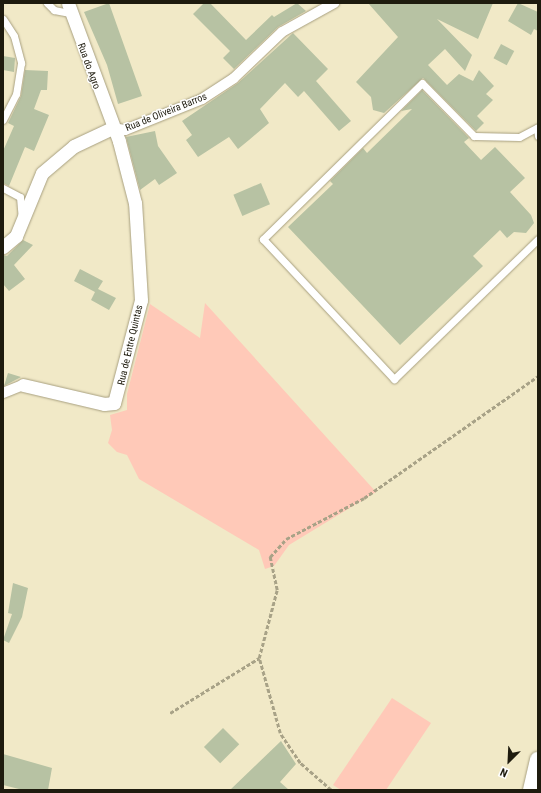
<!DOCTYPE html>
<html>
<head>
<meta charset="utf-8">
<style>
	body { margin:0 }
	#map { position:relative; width:541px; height:793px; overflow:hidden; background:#f1e9c7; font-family:"Roboto Condensed",sans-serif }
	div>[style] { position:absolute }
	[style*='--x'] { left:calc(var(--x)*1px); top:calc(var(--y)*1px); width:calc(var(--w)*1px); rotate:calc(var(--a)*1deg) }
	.green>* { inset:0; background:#ffc9b8 }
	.building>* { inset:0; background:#b7c2a3; transform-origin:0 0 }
	.path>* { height:2.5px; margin-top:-1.25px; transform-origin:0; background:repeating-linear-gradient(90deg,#a8a287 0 4px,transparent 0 6px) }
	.roads { filter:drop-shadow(0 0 1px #a8a080) drop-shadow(0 0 1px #a8a080) }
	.service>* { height:7px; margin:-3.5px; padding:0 3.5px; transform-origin:3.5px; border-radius:3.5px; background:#fff }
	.pedestrian>* { height:10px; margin:-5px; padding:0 5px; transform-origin:5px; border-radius:5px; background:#fff }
	.minor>* { height:13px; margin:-6.5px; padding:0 6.5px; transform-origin:6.5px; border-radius:6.5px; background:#fff }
	.tertiary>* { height:16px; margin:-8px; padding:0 8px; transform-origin:8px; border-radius:8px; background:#fff }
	span { translate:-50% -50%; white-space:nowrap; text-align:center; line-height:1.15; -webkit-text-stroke:3px #fff; paint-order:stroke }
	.street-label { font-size:10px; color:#1e1b0e }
	.frame { position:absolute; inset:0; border:4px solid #1e1b0e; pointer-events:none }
	.north { position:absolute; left:489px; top:741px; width:40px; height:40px; -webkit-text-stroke:3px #fff; paint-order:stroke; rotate:204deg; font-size:11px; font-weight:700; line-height:16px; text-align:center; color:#1e1b0e }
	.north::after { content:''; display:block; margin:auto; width:14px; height:18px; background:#1e1b0e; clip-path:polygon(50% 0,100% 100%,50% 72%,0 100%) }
</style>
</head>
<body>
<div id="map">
	<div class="green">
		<i style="clip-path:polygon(205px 303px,376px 492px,289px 545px,274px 566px,265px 569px,259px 550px,139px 479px,127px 455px,117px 452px,108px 443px,112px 430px,110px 415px,127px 410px,127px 394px,150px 304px,200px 338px)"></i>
		<i style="clip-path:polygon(392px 698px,431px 723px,386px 790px,341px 790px,333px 785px)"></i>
	</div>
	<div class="building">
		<i style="clip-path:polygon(109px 3px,142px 96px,118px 104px,107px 65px,84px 12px)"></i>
		<i style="clip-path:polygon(204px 3px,210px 3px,246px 40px,272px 15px,274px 17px,297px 3px,306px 11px,278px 27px,234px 69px,223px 58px,230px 51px,193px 14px)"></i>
		<i style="clip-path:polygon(368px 3px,493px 3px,478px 39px,437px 19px,472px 55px,465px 71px,445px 49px,428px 65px,447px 85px,459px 74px,473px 81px,479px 70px,494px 86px,486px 94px,493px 100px,477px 116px,484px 123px,476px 131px,423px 78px,384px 113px,373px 110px,371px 97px,356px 82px,398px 37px)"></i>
		<i style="clip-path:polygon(518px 3px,538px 12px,538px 31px,534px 29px,531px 35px,508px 21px)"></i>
		<i style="clip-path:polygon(293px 33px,328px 69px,316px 81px,351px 121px,339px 131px,304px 91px,298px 97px,285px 83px,260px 109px,269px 123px,249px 140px,238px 149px,229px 137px,198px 157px,186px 140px,192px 135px,182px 121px,238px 83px)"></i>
		<i style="left:501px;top:44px;width:15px;height:16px;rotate:28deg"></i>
		<i style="clip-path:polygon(3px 56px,15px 58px,14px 72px,3px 70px)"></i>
		<i style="clip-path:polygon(25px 70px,48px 71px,47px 90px,41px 90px,34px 109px,49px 115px,34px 151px,25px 147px,9px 186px,3px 183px,3px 151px,14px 126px,8px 123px,21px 96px)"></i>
		<i style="clip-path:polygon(422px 90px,469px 138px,464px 142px,481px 160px,495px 147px,525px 178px,510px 192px,531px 215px,534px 223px,526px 233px,514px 232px,507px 238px,500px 230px,473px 256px,483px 266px,400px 345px,288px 227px,333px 184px,330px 181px,363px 148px,367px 153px,412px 109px,401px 111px)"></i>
		<i style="clip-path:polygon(155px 131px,158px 146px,177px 173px,159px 185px,155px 179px,140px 190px,126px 137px)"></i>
		<i style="left:261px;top:183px;width:23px;height:30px;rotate:67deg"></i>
		<i style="clip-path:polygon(23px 240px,33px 245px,14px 265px,25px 279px,9px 291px,3px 284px,3px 255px,7px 256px)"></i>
		<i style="clip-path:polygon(80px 269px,103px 281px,98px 289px,116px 298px,109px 310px,91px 300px,95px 292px,74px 281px)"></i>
		<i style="clip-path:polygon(8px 373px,21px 377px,4px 386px)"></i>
		<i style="clip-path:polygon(13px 583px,28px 588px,22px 617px,9px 643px,3px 640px,12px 614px,8px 613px)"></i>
		<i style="left:223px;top:728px;width:23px;height:27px;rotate:45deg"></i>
		<i style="clip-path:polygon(281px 741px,296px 764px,280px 782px,289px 790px,230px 790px)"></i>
		<i style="clip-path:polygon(3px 754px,52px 768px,48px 790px,23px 790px,3px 785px)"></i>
	</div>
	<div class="path">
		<i style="--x:170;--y:713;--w:105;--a:-31.7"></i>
		<i style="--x:331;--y:790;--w:41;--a:-138.9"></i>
		<i style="--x:300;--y:763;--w:36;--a:-124"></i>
		<i style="--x:280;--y:733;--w:78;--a:-105.6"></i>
		<i style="--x:259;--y:658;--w:70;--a:-75.2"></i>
		<i style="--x:277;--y:590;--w:34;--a:-102"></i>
		<i style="--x:270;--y:557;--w:24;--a:-48"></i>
		<i style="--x:286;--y:539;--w:88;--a:-27.7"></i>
		<i style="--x:364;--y:498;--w:213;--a:-35"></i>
	</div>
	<div class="roads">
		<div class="service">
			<i style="--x:47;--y:3;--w:10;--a:45"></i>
			<i style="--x:54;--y:10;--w:15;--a:11"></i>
			<i style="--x:3;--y:19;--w:20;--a:57"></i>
			<i style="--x:14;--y:36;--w:28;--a:75"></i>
			<i style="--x:21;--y:63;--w:31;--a:99"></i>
			<i style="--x:16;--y:94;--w:29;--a:117"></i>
			<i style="--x:538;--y:127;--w:21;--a:152"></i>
			<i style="--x:519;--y:137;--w:45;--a:-178.7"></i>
			<i style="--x:474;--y:136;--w:74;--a:-134.5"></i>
			<i style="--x:422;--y:83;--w:223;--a:135.5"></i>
			<i style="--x:263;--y:239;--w:192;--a:46.9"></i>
			<i style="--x:394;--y:379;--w:201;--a:-44.2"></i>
			<i style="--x:537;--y:128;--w:8;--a:83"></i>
			<i style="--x:3;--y:188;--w:19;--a:28"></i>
			<i style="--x:20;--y:197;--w:22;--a:85"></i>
		</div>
		<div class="pedestrian">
			<i style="--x:112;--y:128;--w:13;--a:9"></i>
			<i style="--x:125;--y:130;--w:83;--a:-21.9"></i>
			<i style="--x:202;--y:99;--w:38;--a:-33"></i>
			<i style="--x:234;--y:78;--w:66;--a:-43.8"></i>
			<i style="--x:282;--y:32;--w:60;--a:-29.1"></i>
			<i style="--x:3;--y:393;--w:22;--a:-22"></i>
		</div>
		<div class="minor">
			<i style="--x:3;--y:247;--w:17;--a:-40"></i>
			<i style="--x:16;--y:236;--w:68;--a:-67.6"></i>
			<i style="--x:42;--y:173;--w:42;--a:-40.2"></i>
			<i style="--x:74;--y:146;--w:42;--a:-25.3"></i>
			<i style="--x:23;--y:385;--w:83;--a:13.2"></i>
			<i style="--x:104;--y:404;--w:10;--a:-6"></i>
			<i style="--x:114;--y:403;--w:106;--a:-75.3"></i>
			<i style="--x:141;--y:300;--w:97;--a:-93.5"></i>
			<i style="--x:135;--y:203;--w:64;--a:-104.5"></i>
			<i style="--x:119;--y:141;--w:147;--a:-110.3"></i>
		</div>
		<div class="tertiary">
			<i style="--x:531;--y:790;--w:31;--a:-77"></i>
		</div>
	</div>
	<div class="street-label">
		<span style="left:89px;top:66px;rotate:70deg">Rua do Agro</span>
		<span style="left:166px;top:112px;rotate:-22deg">Rua de Oliveira Barros</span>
		<span style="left:130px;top:345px;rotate:-77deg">Rua de Entre Quintas</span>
	</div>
	<div class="frame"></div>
	<div class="north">N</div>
</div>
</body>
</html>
